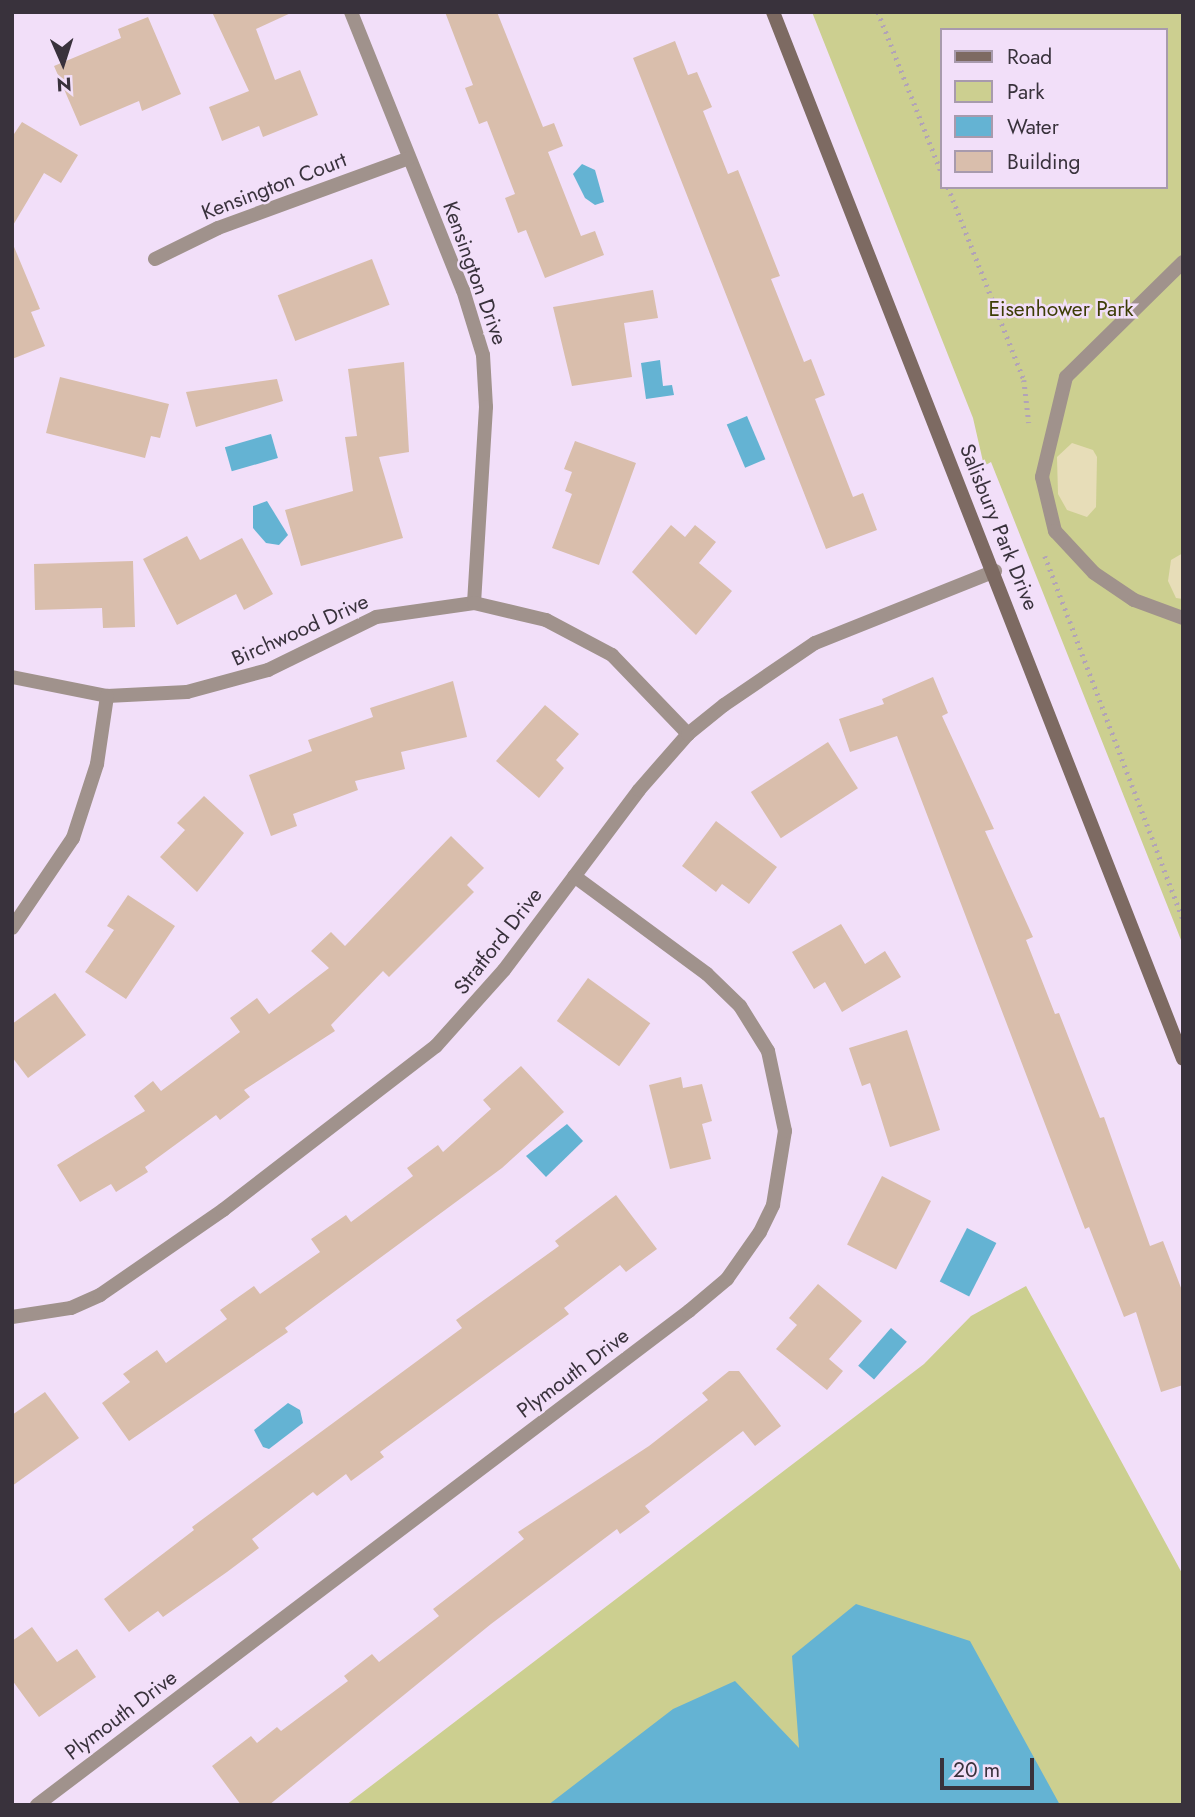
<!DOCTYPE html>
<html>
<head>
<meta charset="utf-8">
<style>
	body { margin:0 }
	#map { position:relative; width:1195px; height:1817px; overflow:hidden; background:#f2dff9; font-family:Jost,sans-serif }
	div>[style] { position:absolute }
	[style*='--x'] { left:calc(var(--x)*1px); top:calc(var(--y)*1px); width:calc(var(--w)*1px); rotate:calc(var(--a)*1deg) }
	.green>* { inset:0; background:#cccf90 }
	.sand>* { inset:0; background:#e7ddb8 }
	.water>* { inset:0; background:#64b3d3; transform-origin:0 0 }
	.building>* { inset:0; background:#d9beac; transform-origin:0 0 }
	.path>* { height:4.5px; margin-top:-2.25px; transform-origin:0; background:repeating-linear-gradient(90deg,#b2a3b7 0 2px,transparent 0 7px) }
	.service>* { height:14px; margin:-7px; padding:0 7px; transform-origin:7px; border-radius:7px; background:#a0928c }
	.minor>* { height:14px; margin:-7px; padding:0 7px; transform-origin:7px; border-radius:7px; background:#a0928c }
	.secondary>* { height:14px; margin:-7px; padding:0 7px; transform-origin:7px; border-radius:7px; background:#7d6a62 }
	span { translate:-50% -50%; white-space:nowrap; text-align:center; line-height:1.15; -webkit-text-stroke:5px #f2dff9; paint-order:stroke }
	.street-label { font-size:21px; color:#39323c }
	.park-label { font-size:21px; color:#3d3d06 }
	.frame { position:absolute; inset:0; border:14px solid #39323c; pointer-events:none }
	.legend { position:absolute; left:940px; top:28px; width:228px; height:161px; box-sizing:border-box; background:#f2dff9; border:2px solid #a89aad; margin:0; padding:9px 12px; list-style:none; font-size:21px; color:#39323c }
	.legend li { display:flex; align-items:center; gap:14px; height:35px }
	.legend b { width:35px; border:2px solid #a89aad }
	.north { position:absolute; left:28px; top:28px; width:70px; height:70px; -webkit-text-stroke:5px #f2dff9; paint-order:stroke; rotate:177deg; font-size:19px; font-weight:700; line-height:28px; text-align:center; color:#39323c }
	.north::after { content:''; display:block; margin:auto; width:24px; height:32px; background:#39323c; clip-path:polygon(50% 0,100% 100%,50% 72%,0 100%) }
	.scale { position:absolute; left:940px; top:1758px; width:94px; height:32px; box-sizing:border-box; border:4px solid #39323c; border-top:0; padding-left:9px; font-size:21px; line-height:24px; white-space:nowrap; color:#39323c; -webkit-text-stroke:5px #f2dff9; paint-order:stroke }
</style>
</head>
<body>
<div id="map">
	<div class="green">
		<i style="clip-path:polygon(evenodd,812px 12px,1183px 12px,1183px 945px,991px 462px,984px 466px,973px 418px,812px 12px,941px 30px,1165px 30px,1165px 187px,941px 187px,941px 30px)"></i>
		<i style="clip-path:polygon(1026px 1286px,1183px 1575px,1183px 1805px,346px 1805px,924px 1364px,971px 1316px)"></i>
	</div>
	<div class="sand">
		<i style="clip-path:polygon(1072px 443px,1093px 450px,1097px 457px,1096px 507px,1087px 517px,1067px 510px,1058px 494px,1057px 457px)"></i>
		<i style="clip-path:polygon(1183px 553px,1183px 599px,1176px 598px,1168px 581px,1171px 560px)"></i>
	</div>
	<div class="water">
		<i style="clip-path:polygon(582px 164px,595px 170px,604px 202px,595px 205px,585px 198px,573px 174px)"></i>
		<i style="clip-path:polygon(660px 360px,663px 386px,672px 385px,674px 395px,646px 399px,641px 363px)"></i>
		<i style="left:747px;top:416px;width:47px;height:22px;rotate:67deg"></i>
		<i style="left:271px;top:434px;width:25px;height:48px;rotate:74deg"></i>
		<i style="clip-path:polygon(267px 501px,288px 535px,279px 545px,266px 543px,253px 528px,253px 506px)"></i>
		<i style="clip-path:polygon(567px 1124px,583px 1141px,546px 1177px,526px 1156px)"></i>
		<i style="left:967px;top:1228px;width:33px;height:60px;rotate:27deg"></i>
		<i style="left:891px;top:1328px;width:21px;height:50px;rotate:41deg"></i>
		<i style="clip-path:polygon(288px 1403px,300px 1410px,303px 1423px,269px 1449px,263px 1447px,254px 1430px)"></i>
		<i style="clip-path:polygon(856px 1604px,970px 1641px,1060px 1805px,548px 1805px,673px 1709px,735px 1681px,799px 1748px,792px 1656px)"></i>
	</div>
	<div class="building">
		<i style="clip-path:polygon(212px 12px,293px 12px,256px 29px,275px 80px,300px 70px,318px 115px,263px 137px,259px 126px,222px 141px,209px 107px,249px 91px)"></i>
		<i style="clip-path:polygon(445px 12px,497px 12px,543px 127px,554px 123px,563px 146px,548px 152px,581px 236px,595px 231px,604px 255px,545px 278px,526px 230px,518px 233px,505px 198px,515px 194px,487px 121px,479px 124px,465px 88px,473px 85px)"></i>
		<i style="clip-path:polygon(148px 17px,181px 94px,142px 111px,139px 101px,80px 126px,54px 66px,121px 38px,118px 29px)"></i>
		<i style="clip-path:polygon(675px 41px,688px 75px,697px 72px,712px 107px,703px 111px,728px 174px,738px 170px,752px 205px,780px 276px,771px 279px,804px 362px,811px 359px,825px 395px,815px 399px,853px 497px,863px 493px,877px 530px,826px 549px,633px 58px)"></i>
		<i style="clip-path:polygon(22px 122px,78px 155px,61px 183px,44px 173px,12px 227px,12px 137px)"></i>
		<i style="clip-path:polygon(12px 242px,40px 309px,31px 312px,45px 346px,12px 359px)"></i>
		<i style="left:372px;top:259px;width:49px;height:101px;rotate:69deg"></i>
		<i style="clip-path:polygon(653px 290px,658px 318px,624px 323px,632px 377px,572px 386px,553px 307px)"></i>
		<i style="clip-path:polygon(404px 362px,409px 452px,379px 457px,403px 538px,301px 566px,285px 510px,353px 491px,345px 437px,357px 436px,348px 369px)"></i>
		<i style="clip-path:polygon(60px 377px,169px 404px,160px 438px,151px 436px,145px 458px,46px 433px)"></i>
		<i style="clip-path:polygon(277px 379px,283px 401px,196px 427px,186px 392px)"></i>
		<i style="clip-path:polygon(575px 441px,636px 463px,599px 565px,552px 548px,572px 494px,565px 491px,572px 472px,564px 469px)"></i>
		<i style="clip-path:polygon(671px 525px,685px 537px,695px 525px,716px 542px,699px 563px,732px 591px,696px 635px,632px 572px)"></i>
		<i style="clip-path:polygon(187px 536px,200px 560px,242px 538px,273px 594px,244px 610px,236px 594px,177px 625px,143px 559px)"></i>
		<i style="clip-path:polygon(133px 561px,135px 627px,103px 628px,102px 608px,35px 610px,34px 564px)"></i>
		<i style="clip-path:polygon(933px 677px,948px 713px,942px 716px,994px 829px,985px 831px,1033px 937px,1026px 940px,1055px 1014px,1059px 1013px,1100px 1118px,1104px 1117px,1150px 1246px,1163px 1241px,1183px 1293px,1183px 1385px,1161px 1392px,1136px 1312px,1124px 1317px,1089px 1227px,1085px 1229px,897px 736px,850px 752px,839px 719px,884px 704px,882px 699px)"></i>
		<i style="clip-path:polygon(453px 681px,467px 737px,401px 752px,405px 769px,355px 781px,358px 790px,293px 814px,297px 826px,271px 836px,249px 775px,312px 751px,308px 740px,373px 717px,370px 708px)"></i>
		<i style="clip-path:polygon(545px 705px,579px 734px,556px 760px,564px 768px,539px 798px,496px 761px)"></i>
		<i style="left:828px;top:742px;width:55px;height:92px;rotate:57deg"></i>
		<i style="clip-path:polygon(204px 796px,244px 833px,197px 892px,160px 857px,185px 830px,177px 823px)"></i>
		<i style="clip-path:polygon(716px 821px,777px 867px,749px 904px,722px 884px,716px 892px,682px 866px)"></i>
		<i style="clip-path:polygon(451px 836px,484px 868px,467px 885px,474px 892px,389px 977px,383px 971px,331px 1025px,335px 1031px,244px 1090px,250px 1097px,220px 1120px,216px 1115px,145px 1167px,148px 1172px,116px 1192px,111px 1184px,80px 1202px,57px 1165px,145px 1111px,134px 1096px,153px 1081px,161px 1091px,240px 1032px,230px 1018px,257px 998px,269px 1014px,329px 968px,311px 951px,331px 932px,345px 946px)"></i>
		<i style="clip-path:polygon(128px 895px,175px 926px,126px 999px,85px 972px,114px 930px,107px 926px)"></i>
		<i style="clip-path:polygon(841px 924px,865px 964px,885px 951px,901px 977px,842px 1012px,825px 982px,814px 989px,792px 952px)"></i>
		<i style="left:588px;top:978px;width:77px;height:53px;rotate:36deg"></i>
		<i style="clip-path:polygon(55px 993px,86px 1035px,28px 1078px,12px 1057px,12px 1024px)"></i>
		<i style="clip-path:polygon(907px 1030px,940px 1130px,890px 1147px,870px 1083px,862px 1086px,849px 1048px)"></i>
		<i style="clip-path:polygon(521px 1066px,564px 1112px,502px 1168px,285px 1328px,288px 1332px,129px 1441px,102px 1403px,130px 1382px,123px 1374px,157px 1350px,166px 1363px,227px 1319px,220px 1310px,254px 1286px,260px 1294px,320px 1252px,311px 1239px,346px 1215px,351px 1222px,413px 1176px,407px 1168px,438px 1145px,443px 1152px,491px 1109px,483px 1100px)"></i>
		<i style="clip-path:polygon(681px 1077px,683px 1088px,702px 1084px,712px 1121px,702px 1124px,711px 1159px,670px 1169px,649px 1085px)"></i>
		<i style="left:882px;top:1176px;width:55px;height:77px;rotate:27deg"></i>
		<i style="clip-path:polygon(616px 1195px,657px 1249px,626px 1272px,620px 1265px,564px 1308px,569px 1314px,380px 1452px,384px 1457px,351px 1481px,346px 1474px,317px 1496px,313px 1492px,252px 1539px,259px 1548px,227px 1572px,163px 1617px,158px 1611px,129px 1632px,104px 1599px,194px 1530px,192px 1527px,462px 1328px,456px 1320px,559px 1246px,555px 1241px)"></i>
		<i style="clip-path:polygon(818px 1284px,862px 1321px,829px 1359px,843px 1371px,827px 1390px,776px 1349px,797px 1325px,789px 1318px)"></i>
		<i style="clip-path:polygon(729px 1371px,739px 1371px,781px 1426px,755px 1446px,743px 1431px,645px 1506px,650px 1512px,620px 1534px,617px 1529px,491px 1624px,269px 1805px,241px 1805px,212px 1766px,251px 1736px,257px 1743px,277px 1727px,281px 1731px,348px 1681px,344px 1676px,372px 1654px,379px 1662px,439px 1616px,433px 1609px,524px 1539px,518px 1532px,649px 1446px,708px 1400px,702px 1393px)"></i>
		<i style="clip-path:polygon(45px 1392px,79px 1438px,12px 1486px,12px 1415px)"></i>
		<i style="clip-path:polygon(32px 1627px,57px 1662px,77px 1649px,96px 1677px,39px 1717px,12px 1680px,12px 1641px)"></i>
	</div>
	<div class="path">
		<i style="--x:878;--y:12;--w:171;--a:68.4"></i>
		<i style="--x:948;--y:187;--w:207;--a:68.5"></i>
		<i style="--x:1024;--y:380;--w:43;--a:83.4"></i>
		<i style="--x:1045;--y:556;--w:389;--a:69.2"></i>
	</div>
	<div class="service">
		<i style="--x:1183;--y:262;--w:164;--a:135.5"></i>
		<i style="--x:1066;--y:377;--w:103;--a:103.5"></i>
		<i style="--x:1042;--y:477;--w:56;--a:76.5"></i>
		<i style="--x:1055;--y:531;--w:57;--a:47.1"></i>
		<i style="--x:1094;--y:573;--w:48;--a:34"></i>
		<i style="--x:1134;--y:600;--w:52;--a:20.2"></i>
	</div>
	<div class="minor">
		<i style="--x:351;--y:12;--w:300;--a:68.1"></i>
		<i style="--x:463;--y:290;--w:68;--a:72.9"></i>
		<i style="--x:483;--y:355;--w:52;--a:86.7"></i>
		<i style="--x:486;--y:407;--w:196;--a:93.5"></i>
		<i style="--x:155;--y:259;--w:70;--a:-26.2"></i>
		<i style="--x:218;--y:228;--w:203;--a:-20.1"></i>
		<i style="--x:12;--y:677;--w:97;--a:11.3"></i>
		<i style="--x:107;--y:696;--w:80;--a:-2.9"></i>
		<i style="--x:187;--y:692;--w:84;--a:-15.2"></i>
		<i style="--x:268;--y:670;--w:120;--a:-26.1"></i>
		<i style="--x:376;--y:617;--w:99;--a:-8.1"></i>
		<i style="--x:474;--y:603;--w:74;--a:13.3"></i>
		<i style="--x:546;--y:620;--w:75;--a:27.9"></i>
		<i style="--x:612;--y:655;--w:110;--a:46.1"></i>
		<i style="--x:12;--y:928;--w:109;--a:-55.9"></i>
		<i style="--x:73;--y:838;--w:78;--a:-72"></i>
		<i style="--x:97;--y:764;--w:69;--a:-81.6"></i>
		<i style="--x:12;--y:1317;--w:60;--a:-8.7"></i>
		<i style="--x:71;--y:1308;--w:32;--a:-24"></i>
		<i style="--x:100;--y:1295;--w:150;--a:-34.6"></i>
		<i style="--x:223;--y:1210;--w:269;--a:-37.6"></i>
		<i style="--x:436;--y:1046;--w:102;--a:-48.2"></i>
		<i style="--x:504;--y:970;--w:225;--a:-53.1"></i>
		<i style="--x:639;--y:790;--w:74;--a:-48.8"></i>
		<i style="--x:688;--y:734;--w:46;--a:-38.9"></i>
		<i style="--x:724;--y:705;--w:110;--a:-34.3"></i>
		<i style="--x:815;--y:643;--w:194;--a:-21.8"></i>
		<i style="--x:37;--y:1805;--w:818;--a:-37.15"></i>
		<i style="--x:689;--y:1311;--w:50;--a:-40.1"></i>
		<i style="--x:727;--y:1279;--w:57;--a:-54.9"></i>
		<i style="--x:760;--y:1232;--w:30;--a:-64"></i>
		<i style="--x:773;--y:1205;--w:75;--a:-80.8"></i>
		<i style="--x:785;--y:1131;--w:82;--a:-102"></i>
		<i style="--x:768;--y:1051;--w:53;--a:-121.9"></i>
		<i style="--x:740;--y:1006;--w:46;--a:-135.9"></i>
		<i style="--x:707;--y:974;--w:165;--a:-143.6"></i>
	</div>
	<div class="secondary">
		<i style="--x:773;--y:12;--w:1124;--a:68.61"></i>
	</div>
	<div class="street-label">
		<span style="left:274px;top:186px;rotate:-21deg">Kensington Court</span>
		<span style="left:475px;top:273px;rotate:70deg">Kensington Drive</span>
		<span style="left:999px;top:527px;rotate:68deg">Salisbury Park Drive</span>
		<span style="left:300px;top:630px;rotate:-24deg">Birchwood Drive</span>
		<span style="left:498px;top:941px;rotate:-52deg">Stratford Drive</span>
		<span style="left:573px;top:1373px;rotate:-37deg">Plymouth Drive</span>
		<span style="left:121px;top:1715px;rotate:-37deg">Plymouth Drive</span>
	</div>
	<div class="park-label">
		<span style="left:1061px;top:309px">Eisenhower Park</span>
	</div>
	<div class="frame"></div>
	<ul class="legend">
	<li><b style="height:9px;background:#7d6a62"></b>Road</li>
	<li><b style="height:19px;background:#cccf90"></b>Park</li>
	<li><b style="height:19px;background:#64b3d3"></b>Water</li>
	<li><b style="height:19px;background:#d9beac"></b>Building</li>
	</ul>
	<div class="north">N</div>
	<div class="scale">20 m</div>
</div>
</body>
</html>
